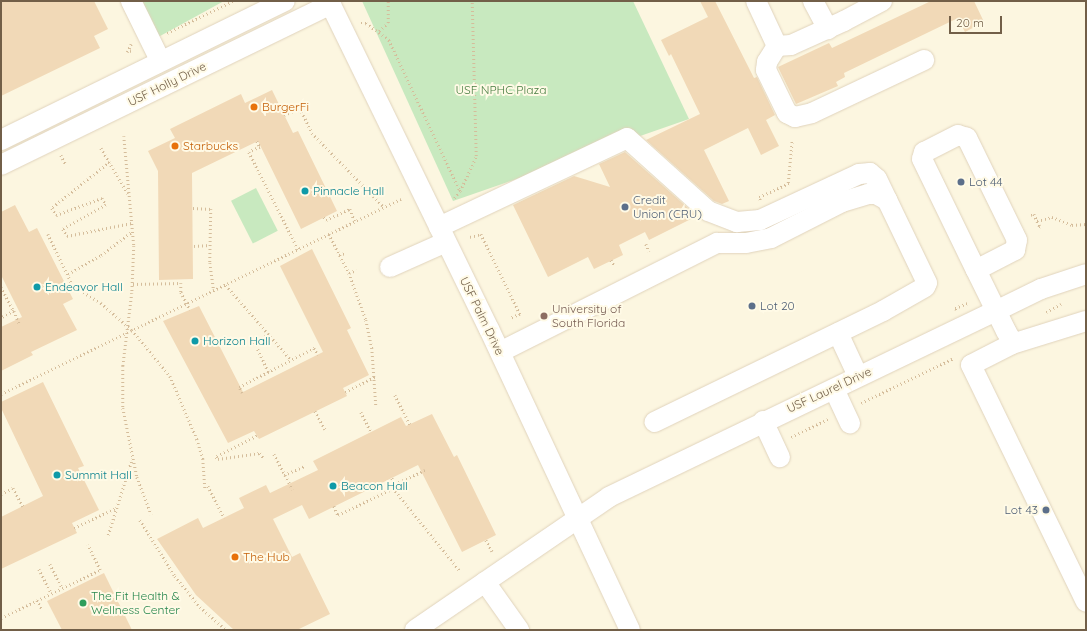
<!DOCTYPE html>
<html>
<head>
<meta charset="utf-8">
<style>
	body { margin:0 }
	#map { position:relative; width:1087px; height:631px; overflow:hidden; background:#fcf6e0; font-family:Quicksand,sans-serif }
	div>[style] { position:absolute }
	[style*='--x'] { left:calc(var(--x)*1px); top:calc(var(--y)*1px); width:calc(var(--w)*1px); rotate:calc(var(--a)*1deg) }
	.green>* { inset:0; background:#c8e9bf; transform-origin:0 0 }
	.building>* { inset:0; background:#f1d9b7 }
	.path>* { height:2.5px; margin-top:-1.25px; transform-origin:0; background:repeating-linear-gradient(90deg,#d5bd9b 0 1px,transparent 0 4px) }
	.roads { filter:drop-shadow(0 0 1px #e0d3bc) drop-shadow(0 0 1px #e0d3bc) }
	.minor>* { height:20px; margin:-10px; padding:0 10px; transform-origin:10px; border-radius:10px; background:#fff }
	.dots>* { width:11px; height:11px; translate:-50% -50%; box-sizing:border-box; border:2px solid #fffae6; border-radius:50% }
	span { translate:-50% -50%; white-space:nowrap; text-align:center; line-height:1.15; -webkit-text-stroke:4px #fffae6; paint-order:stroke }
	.street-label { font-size:12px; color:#725f48 }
	.park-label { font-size:12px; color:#487e42 }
	.food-label { font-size:12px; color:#c56008 }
	.left { translate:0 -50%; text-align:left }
	.service-label { font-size:12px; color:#4e5e75 }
	.right { translate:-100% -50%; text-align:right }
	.culture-label { font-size:12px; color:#0d838f }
	.education-label { font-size:12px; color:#785e54 }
	.leisure-label { font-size:12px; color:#27864d }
	.frame { position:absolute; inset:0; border:2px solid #725f48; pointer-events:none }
	.scale { position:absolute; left:949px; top:16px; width:53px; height:18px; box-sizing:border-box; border:2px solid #725f48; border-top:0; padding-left:5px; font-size:12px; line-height:14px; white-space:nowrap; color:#725f48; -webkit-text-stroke:3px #fffae6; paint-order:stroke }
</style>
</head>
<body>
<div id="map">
	<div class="green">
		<i style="clip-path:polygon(132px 1px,224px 1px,151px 41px)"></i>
		<i style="clip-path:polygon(362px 1px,633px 1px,689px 119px,453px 201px)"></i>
		<i style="left:256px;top:188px;width:48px;height:28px;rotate:63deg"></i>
	</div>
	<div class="building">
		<i style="clip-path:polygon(1px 1px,94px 1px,108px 29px,94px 36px,100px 48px,1px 96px)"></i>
		<i style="clip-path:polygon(700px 1px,715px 1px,754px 78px,757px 77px,775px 115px,766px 120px,779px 146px,761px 155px,748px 128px,704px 150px,729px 201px,722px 204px,714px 201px,646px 140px,700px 114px,671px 54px,669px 56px,661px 40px,708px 17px)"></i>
		<i style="clip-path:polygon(931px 1px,974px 1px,984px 22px,965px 32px,958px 18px,844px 73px,845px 77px,836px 82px,838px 86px,796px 104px,778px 67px,829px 43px,832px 48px)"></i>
		<i style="clip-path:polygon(272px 90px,293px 133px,298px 131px,337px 211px,301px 229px,258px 141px,192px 173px,193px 279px,159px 280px,158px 171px,148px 151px,175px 138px,170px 129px,241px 94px,245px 103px)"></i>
		<i style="clip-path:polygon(625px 152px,697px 216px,649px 240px,645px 232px,619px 245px,623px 255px,594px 269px,588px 257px,548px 277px,513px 205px,574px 176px,610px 187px,599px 164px)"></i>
		<i style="clip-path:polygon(15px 205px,29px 232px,37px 228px,73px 299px,63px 304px,77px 330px,31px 352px,33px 355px,1px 371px,1px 327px,22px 317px,1px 275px,1px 212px)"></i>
		<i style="clip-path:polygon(312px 249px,351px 328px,347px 330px,369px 375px,343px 388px,347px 396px,259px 439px,254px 431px,228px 443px,163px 321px,199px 306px,243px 392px,323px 352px,280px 266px)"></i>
		<i style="clip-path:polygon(43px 382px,84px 466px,78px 468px,99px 510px,72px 523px,77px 533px,1px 569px,1px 517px,43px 496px,1px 408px,1px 402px)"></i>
		<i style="clip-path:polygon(432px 414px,454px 457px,457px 455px,496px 535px,462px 552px,418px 465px,309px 519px,302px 505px,273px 519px,292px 557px,300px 553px,330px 614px,297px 630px,234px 630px,196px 595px,157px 539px,198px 518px,203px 528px,244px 508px,239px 498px,266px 485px,270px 493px,318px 470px,313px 461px,401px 417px,406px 426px)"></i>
		<i style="clip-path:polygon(104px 573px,132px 630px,62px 630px,47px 601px)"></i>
	</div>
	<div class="path">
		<i style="--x:361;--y:23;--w:5;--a:0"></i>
		<i style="--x:366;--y:23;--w:29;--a:36"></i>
		<i style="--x:389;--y:40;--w:167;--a:64.8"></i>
		<i style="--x:460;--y:191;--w:9;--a:126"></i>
		<i style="--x:379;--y:31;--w:12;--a:-42"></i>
		<i style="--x:388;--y:23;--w:22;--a:-90"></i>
		<i style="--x:167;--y:33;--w:73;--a:-25.9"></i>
		<i style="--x:131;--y:51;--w:4;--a:166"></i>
		<i style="--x:127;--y:52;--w:9;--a:-63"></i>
		<i style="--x:284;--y:115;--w:17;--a:-24"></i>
		<i style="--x:300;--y:108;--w:28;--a:64"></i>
		<i style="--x:312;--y:133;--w:103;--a:45.8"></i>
		<i style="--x:124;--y:136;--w:110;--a:84.8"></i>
		<i style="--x:134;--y:246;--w:47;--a:92.4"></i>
		<i style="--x:132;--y:293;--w:74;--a:97"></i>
		<i style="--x:123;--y:366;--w:42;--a:90"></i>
		<i style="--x:123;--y:408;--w:70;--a:78.5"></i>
		<i style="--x:137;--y:477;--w:40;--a:69"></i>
		<i style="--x:257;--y:141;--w:7;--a:63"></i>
		<i style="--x:260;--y:147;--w:12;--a:156"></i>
		<i style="--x:249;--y:152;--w:109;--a:63.2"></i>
		<i style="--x:101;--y:148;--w:53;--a:59.6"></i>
		<i style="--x:61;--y:155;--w:11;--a:63"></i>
		<i style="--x:110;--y:162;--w:74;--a:141.6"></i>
		<i style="--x:52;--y:208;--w:8;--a:60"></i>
		<i style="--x:56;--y:215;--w:49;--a:-20.3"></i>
		<i style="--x:102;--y:198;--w:8;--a:60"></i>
		<i style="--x:106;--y:205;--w:49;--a:150.8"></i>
		<i style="--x:63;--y:229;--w:8;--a:60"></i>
		<i style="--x:67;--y:236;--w:66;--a:-11.3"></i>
		<i style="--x:788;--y:183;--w:43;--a:-84.7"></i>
		<i style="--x:460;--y:191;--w:38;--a:-65"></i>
		<i style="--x:476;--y:156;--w:155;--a:-91.5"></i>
		<i style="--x:760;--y:200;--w:3;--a:-108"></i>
		<i style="--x:759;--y:197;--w:33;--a:-25"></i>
		<i style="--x:193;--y:208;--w:18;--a:3"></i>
		<i style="--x:211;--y:209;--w:54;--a:91.1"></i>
		<i style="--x:210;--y:263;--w:27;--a:82"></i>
		<i style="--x:1031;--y:215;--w:3;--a:-18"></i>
		<i style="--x:1034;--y:214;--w:14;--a:65"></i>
		<i style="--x:1040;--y:227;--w:2;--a:153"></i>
		<i style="--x:324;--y:217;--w:4;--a:56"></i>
		<i style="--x:326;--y:220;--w:26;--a:-25"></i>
		<i style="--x:350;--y:209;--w:14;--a:69"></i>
		<i style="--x:1037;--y:221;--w:16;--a:-15"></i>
		<i style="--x:1052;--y:217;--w:22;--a:22"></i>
		<i style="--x:1072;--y:225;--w:14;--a:-4"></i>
		<i style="--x:48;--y:234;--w:58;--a:64.3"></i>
		<i style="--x:73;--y:286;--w:33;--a:31"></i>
		<i style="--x:101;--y:303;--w:41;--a:41.1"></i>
		<i style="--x:132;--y:330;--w:60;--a:50.4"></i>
		<i style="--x:170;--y:376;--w:69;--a:66.8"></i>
		<i style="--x:197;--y:439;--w:21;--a:73"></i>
		<i style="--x:203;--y:459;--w:29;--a:86"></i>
		<i style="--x:329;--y:234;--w:44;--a:62.9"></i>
		<i style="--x:349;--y:273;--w:50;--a:70.1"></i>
		<i style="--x:366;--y:320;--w:29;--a:78"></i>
		<i style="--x:372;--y:348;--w:57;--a:86"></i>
		<i style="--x:470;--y:237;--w:11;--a:-15"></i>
		<i style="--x:481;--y:234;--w:89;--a:64"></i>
		<i style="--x:520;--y:314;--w:10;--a:156"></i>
		<i style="--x:646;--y:244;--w:8;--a:67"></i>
		<i style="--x:194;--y:246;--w:16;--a:-4"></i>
		<i style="--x:339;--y:255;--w:6;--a:-18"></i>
		<i style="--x:611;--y:260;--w:6;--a:59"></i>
		<i style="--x:349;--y:273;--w:8;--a:-23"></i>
		<i style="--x:68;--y:274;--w:38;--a:-30"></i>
		<i style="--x:101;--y:255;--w:39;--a:-37"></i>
		<i style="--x:133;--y:284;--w:48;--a:-1.2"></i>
		<i style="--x:181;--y:283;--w:9;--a:90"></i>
		<i style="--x:181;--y:292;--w:20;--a:63"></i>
		<i style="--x:226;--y:285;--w:99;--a:49.1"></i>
		<i style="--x:1;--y:287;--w:27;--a:62"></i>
		<i style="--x:14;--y:311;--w:15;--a:152"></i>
		<i style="--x:956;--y:310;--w:2;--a:-117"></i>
		<i style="--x:955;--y:308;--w:14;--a:-21"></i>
		<i style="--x:14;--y:311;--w:13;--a:67"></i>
		<i style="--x:1046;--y:312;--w:17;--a:-28"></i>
		<i style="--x:268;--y:372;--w:33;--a:-115"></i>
		<i style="--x:254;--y:342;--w:17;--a:-28"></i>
		<i style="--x:345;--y:392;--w:34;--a:-27"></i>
		<i style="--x:242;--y:393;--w:7;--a:-117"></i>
		<i style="--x:239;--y:387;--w:85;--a:-27.5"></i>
		<i style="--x:314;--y:348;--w:8;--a:60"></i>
		<i style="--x:1;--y:394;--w:445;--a:-26"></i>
		<i style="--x:395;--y:395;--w:33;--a:63"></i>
		<i style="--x:861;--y:403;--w:103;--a:-25.8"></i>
		<i style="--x:315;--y:411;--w:21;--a:61"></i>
		<i style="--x:361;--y:412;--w:22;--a:63"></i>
		<i style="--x:257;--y:436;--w:46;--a:152.9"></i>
		<i style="--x:216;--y:457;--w:3;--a:45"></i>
		<i style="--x:218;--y:459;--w:42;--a:-8.1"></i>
		<i style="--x:260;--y:453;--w:7;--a:56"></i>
		<i style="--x:791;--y:437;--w:41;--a:-25.9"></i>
		<i style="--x:274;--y:454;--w:40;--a:62"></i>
		<i style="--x:284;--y:475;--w:23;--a:-23"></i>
		<i style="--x:392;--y:478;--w:7;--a:63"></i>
		<i style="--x:395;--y:484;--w:33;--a:-25"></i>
		<i style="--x:208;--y:486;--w:36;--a:63"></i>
		<i style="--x:393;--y:488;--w:107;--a:51.1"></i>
		<i style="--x:1;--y:494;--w:13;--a:-27"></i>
		<i style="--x:13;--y:488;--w:21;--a:61"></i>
		<i style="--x:334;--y:506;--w:10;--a:66"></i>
		<i style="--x:338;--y:515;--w:64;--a:-25.8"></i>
		<i style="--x:396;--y:487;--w:3;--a:-108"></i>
		<i style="--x:140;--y:520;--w:66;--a:58"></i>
		<i style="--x:175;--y:576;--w:40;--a:51"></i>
		<i style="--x:200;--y:607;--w:35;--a:41"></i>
		<i style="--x:74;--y:528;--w:47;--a:-25.5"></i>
		<i style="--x:108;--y:535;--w:80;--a:-72.5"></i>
		<i style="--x:486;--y:540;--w:13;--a:61"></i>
		<i style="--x:50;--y:564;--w:27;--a:63"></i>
		<i style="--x:39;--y:569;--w:27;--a:63"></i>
		<i style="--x:37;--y:600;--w:10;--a:61"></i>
		<i style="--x:1;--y:618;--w:110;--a:-25.9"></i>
		<i style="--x:100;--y:570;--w:28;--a:-116"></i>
	</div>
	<div class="roads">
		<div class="minor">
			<i style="--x:131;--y:1;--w:66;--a:63.8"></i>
			<i style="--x:329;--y:1;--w:365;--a:64"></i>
			<i style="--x:489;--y:329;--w:332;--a:64.9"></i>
			<i style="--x:756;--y:1;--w:50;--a:65"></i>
			<i style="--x:777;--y:46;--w:14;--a:-4"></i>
			<i style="--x:791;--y:45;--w:58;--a:-24.4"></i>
			<i style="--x:844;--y:21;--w:43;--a:-27.8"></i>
			<i style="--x:813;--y:1;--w:32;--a:62"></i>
			<i style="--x:777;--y:46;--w:19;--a:122"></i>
			<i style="--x:767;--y:62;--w:8;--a:97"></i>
			<i style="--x:766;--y:70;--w:48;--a:64"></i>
			<i style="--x:787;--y:113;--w:9;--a:27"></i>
			<i style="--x:795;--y:117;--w:17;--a:-13"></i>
			<i style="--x:812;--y:113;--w:124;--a:-25.3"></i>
			<i style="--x:1;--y:140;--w:316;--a:-26.1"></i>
			<i style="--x:1;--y:165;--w:367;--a:-26"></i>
			<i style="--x:439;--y:227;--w:208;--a:-25.3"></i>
			<i style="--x:627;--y:138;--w:109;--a:42"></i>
			<i style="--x:708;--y:211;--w:31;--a:21"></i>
			<i style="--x:737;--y:222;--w:23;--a:-5"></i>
			<i style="--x:760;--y:220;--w:109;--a:-24.9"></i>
			<i style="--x:859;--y:174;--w:11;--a:-5"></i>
			<i style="--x:870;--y:173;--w:9;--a:41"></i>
			<i style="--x:877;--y:179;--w:115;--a:64.3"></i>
			<i style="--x:927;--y:283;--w:4;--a:117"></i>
			<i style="--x:925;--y:287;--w:48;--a:150.3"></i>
			<i style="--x:883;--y:311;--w:254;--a:154.1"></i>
			<i style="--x:390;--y:267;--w:61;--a:-24.1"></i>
			<i style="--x:976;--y:270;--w:44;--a:-27.1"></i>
			<i style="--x:1015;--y:250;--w:10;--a:-79"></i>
			<i style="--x:1017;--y:240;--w:114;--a:-116.1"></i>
			<i style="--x:967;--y:138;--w:9;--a:-162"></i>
			<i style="--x:958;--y:135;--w:38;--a:153"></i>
			<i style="--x:924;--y:152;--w:7;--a:106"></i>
			<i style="--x:922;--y:159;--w:123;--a:64.1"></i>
			<i style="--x:976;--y:270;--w:68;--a:63.8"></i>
			<i style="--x:1006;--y:331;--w:8;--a:60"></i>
			<i style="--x:1010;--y:338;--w:6;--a:72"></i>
			<i style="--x:1012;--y:344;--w:77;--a:-17.3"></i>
			<i style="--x:838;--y:333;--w:47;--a:65.1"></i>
			<i style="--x:1012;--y:344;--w:46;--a:152.9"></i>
			<i style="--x:971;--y:365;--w:263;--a:64.1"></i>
			<i style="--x:500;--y:352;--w:243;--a:-26.7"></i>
			<i style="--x:717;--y:243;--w:29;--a:0"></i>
			<i style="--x:746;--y:243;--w:25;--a:-11"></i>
			<i style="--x:771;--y:238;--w:80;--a:-26.9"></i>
			<i style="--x:842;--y:202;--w:27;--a:-17"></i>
			<i style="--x:868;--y:194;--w:8;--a:0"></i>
			<i style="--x:876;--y:194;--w:13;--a:29"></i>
			<i style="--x:834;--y:389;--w:38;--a:65"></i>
			<i style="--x:763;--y:421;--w:40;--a:65"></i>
			<i style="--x:485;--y:582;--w:59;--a:54.7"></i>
			<i style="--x:415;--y:630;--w:235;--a:-34.4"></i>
			<i style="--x:609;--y:497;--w:429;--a:-25.7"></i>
			<i style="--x:996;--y:311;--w:50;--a:-26.1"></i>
			<i style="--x:1041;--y:289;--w:47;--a:-18.4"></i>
		</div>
	</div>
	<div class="dots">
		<i style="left:254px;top:107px;background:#e8710a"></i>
		<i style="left:175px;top:146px;background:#e8710a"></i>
		<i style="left:961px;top:182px;background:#5c6f8a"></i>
		<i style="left:305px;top:191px;background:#0f9aa8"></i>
		<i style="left:625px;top:207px;background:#5c6f8a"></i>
		<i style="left:37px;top:287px;background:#0f9aa8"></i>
		<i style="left:752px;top:306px;background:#5c6f8a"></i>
		<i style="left:544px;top:316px;background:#8d6e63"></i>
		<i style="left:195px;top:341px;background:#0f9aa8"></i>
		<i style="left:57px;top:475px;background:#0f9aa8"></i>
		<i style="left:333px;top:486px;background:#0f9aa8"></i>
		<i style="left:1046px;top:510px;background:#5c6f8a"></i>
		<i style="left:235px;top:557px;background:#e8710a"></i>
		<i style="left:83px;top:603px;background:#2e9e5b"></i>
	</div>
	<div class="street-label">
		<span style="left:167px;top:84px;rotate:-26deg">USF Holly Drive</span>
		<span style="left:482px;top:316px;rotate:64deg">USF Palm Drive</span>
		<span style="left:829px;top:390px;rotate:-25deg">USF Laurel Drive</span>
	</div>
	<div class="park-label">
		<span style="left:501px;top:90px">USF NPHC Plaza</span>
	</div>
	<div class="food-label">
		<span class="left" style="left:262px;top:107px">BurgerFi</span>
		<span class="left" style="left:183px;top:146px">Starbucks</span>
		<span class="left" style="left:243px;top:557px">The Hub</span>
	</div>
	<div class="service-label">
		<span class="left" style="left:969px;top:182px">Lot 44</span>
		<span class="left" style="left:633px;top:207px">Credit<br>Union (CRU)</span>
		<span class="left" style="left:760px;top:306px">Lot 20</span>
		<span class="right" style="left:1038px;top:510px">Lot 43</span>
	</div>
	<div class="culture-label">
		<span class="left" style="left:313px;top:191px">Pinnacle Hall</span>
		<span class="left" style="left:45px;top:287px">Endeavor Hall</span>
		<span class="left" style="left:203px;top:341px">Horizon Hall</span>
		<span class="left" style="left:65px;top:475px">Summit Hall</span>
		<span class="left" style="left:341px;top:486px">Beacon Hall</span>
	</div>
	<div class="education-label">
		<span class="left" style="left:552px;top:316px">University of<br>South Florida</span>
	</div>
	<div class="leisure-label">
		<span class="left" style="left:91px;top:603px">The Fit Health &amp;<br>Wellness Center</span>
	</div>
	<div class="frame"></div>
	<div class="scale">20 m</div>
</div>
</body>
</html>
